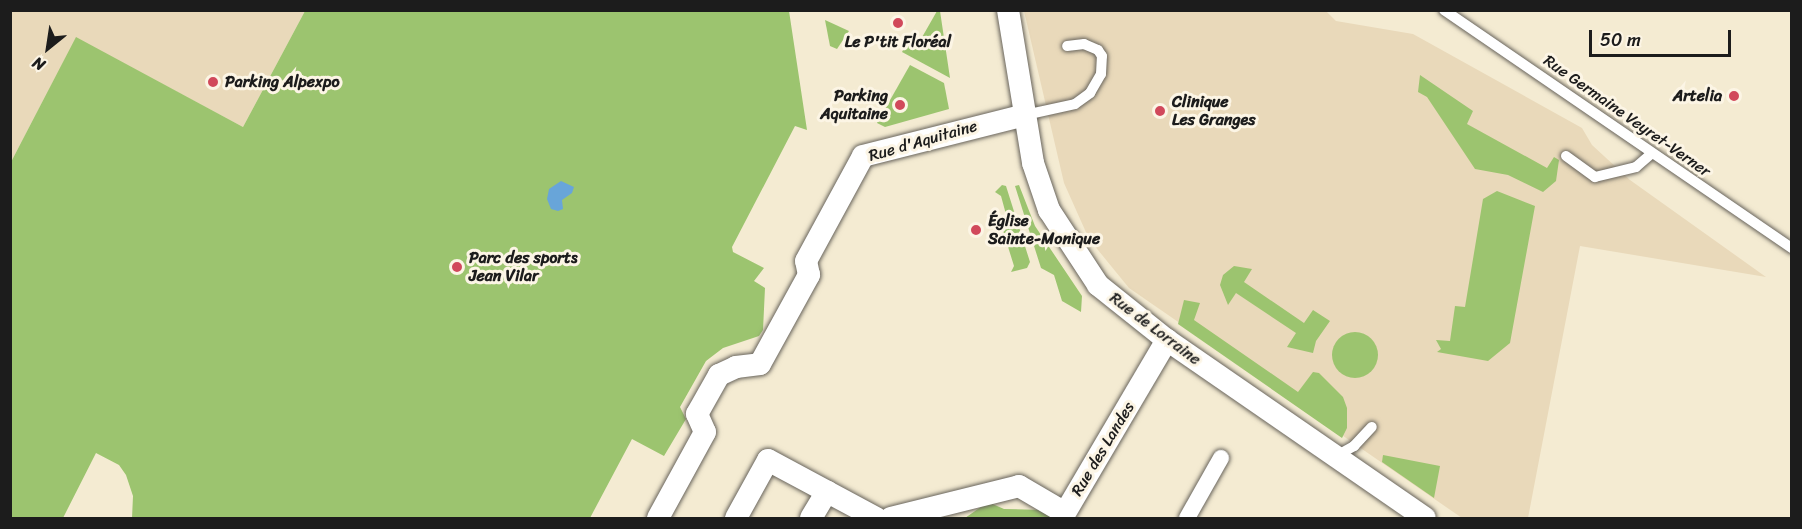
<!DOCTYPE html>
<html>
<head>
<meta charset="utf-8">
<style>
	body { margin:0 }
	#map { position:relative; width:1802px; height:529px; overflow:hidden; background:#f4ebd2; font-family:Sriracha,sans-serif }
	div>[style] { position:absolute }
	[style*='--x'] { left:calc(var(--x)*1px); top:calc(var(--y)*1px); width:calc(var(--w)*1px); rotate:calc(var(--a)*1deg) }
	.built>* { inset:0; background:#e9d9ba }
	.green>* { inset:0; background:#9cc46f }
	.round { border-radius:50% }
	.water>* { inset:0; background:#68a5d9 }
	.roads { filter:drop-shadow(0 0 2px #68645c) drop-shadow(0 0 2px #68645c) }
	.service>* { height:10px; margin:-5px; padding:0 5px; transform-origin:5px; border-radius:5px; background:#fff }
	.pedestrian>* { height:16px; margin:-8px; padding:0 8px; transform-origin:8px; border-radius:8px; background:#fff }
	.minor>* { height:22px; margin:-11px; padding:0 11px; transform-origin:11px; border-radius:11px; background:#fff }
	.dots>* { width:16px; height:16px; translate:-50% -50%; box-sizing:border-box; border:3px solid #fcf5e5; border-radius:50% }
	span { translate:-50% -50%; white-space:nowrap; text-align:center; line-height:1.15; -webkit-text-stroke:6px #fcf5e5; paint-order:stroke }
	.poi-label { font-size:16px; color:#1c1c1c; font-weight:700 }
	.left { translate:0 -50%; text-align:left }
	.right { translate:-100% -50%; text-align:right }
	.street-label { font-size:16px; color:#1c1c1c }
	.frame { position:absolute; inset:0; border:12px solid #1c1c1c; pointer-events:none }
	.north { position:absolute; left:18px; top:18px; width:60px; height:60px; -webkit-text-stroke:4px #fcf5e5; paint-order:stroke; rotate:210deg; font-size:16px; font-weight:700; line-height:24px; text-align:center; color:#1c1c1c }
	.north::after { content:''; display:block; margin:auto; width:21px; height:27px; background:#1c1c1c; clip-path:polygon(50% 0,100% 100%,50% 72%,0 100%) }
	.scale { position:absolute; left:1589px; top:30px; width:142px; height:27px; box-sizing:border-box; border:3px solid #1c1c1c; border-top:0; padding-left:8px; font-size:18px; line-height:21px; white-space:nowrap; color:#1c1c1c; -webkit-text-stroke:4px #fcf5e5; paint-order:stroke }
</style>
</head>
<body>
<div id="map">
	<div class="built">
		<i style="clip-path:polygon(11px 11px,305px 11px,243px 127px,76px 38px,11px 162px)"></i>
		<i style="clip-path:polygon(1024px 11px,1326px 11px,1336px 21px,1413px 34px,1582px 128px,1592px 145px,1630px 180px,1766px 277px,1580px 246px,1528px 518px,1462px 518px,1129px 288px,1089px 239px,1064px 183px)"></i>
	</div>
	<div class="green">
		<i style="clip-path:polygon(305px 11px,789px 11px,807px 130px,795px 126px,732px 247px,733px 252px,764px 268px,754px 281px,765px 288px,763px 330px,759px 336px,723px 348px,706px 361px,680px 407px,686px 419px,664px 456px,632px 439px,590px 518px,132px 518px,133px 496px,126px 475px,119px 465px,96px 453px,63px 518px,11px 518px,11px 162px,76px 37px,243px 127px)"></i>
		<i style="clip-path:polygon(937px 11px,940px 11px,950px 78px,902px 52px,908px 41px,917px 46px)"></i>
		<i style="clip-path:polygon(825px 20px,849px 31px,837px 49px,830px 46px)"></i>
		<i style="clip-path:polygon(910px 65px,944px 83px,949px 109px,885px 127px,877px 123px)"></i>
		<i style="clip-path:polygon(1420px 75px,1473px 111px,1467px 124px,1547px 168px,1554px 157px,1559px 160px,1556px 181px,1543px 192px,1508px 175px,1475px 169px,1427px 97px,1418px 92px)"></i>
		<i style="clip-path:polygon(1002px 185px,1006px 186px,1030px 262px,1027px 268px,1011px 272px,1014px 266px,1000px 221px,1007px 218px,1001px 196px,995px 192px)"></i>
		<i style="clip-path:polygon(1019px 185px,1035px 226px,1082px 296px,1081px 312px,1062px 301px,1054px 275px,1041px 268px,1015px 186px)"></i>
		<i style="clip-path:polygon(1497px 191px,1535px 206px,1510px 343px,1488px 361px,1437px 352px,1441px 349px,1436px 340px,1450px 341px,1455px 306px,1465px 307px,1483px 199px)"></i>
		<i style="clip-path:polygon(1234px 266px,1252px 269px,1244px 282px,1304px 323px,1313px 310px,1330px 321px,1316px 341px,1313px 353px,1287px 347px,1296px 333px,1236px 293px,1228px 305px,1220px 285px,1223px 275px)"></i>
		<i style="clip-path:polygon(1184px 300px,1200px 303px,1194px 320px,1298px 392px,1313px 372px,1319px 373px,1343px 397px,1347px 408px,1347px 428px,1342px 438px,1178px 324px)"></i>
		<i class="round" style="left:1332px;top:332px;width:46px;height:46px"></i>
		<i style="clip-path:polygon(1383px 455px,1440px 466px,1434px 498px,1382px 462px)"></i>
		<i style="clip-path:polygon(988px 502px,1004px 509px,1043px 510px,1071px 518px,965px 518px)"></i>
	</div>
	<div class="water">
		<i style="clip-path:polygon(561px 181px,574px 187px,572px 193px,562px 200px,563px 209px,558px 211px,551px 209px,547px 199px,549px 189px)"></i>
	</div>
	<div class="roads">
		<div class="service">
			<i style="--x:1444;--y:10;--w:422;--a:34.4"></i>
			<i style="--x:1025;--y:115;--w:51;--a:-12.4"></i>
			<i style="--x:1075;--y:104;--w:19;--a:-36"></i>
			<i style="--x:1090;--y:93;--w:22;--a:-60"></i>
			<i style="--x:1101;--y:74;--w:18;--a:-87"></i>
			<i style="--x:1102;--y:56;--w:7;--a:-124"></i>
			<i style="--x:1098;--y:50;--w:15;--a:-157"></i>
			<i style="--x:1084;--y:44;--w:17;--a:173"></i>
			<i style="--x:1566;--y:156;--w:36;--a:36"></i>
			<i style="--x:1595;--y:177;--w:42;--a:-13.7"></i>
			<i style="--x:1636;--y:167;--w:21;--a:-41"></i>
			<i style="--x:1336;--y:456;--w:21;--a:-29"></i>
			<i style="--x:1354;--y:446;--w:26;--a:-47"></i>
		</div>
		<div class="pedestrian">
			<i style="--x:1187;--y:518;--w:69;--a:-60.5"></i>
		</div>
		<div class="minor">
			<i style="--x:1008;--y:10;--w:155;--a:80.7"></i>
			<i style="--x:1033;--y:163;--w:50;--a:71.2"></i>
			<i style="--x:1049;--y:210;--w:90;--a:56.8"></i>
			<i style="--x:1098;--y:285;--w:88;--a:38.6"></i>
			<i style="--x:1167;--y:340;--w:313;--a:34.6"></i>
			<i style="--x:658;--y:518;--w:98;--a:-61.3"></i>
			<i style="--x:705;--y:432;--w:20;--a:-114"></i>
			<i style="--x:697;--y:414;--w:45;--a:-60.6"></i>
			<i style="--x:719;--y:375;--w:19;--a:-25"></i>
			<i style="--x:736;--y:367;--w:24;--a:-7"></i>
			<i style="--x:760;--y:364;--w:102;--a:-61.2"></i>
			<i style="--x:809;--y:275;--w:14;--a:-102"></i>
			<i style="--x:806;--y:261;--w:119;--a:-61.5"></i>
			<i style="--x:863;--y:156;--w:167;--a:-14.2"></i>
			<i style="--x:736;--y:518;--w:66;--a:-61.1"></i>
			<i style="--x:768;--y:460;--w:123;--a:28.2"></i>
			<i style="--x:811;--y:518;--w:31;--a:-59"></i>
			<i style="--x:891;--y:518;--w:132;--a:-14"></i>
			<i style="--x:1019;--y:486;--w:53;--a:30.4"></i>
			<i style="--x:1065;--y:513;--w:201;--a:-59.5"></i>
		</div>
	</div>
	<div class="dots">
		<i style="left:898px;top:23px;background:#d1495b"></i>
		<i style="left:213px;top:82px;background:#d1495b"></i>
		<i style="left:1734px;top:96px;background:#d1495b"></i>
		<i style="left:900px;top:105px;background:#d1495b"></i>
		<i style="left:1160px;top:111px;background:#d1495b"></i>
		<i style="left:976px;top:230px;background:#d1495b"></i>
		<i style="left:457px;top:267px;background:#d1495b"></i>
	</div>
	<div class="poi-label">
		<span style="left:898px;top:42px">Le P'tit Floréal</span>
		<span class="left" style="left:225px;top:82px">Parking Alpexpo</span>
		<span class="right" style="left:888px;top:105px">Parking<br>Aquitaine</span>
		<span class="right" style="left:1722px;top:96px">Artelia</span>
		<span class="left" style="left:1172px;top:111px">Clinique<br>Les Granges</span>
		<span class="left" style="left:988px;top:230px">Église<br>Sainte-Monique</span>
		<span class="left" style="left:469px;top:267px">Parc des sports<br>Jean Vilar</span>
	</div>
	<div class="street-label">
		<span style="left:1627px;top:116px;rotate:35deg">Rue Germaine Veyret-Verner</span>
		<span style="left:923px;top:141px;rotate:-16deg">Rue d'Aquitaine</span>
		<span style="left:1155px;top:329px;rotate:37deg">Rue de Lorraine</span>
		<span style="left:1103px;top:449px;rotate:-59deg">Rue des Landes</span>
	</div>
	<div class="frame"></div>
	<div class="north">N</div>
	<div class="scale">50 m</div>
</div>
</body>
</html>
